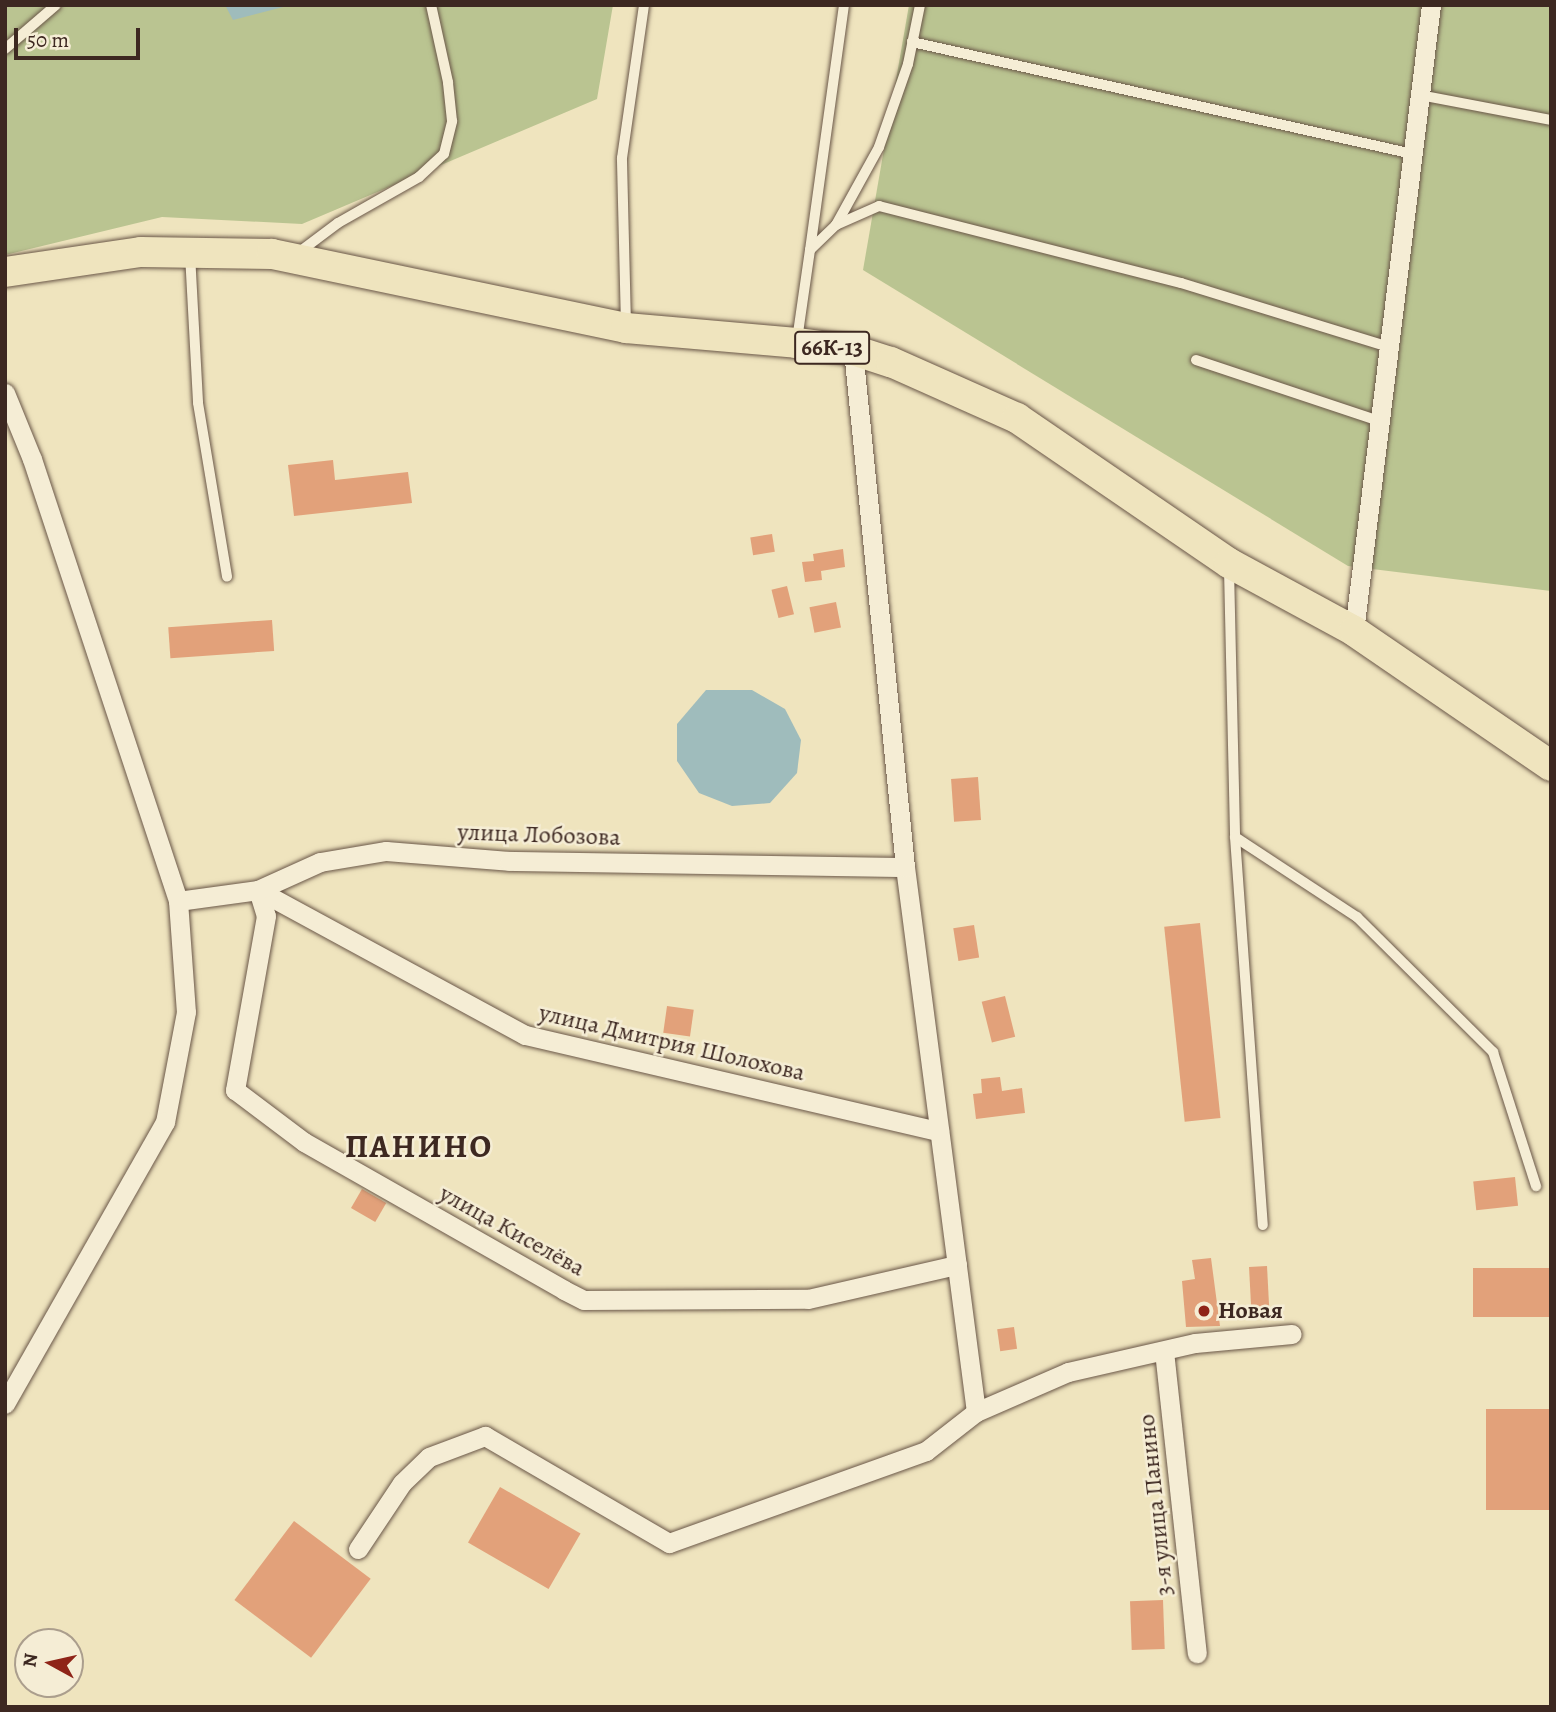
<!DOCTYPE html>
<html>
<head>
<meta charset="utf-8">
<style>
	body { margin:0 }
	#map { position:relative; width:1556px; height:1712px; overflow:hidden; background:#efe4be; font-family:Alegreya,serif }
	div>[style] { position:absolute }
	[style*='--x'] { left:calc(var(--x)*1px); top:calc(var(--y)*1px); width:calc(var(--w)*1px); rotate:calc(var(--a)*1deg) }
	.green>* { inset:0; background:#bac491 }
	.water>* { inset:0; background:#9fbcbc }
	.building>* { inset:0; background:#e2a17a; transform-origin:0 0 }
	.roads { filter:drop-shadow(0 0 2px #6a5748) drop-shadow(0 0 2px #6a5748) }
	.lane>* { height:10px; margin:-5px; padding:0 5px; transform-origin:5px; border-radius:5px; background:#f5edd5 }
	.street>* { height:19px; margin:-9.5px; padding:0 9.5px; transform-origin:9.5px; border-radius:9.5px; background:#f5edd5 }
	.primary>* { height:30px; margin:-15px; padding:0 15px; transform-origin:15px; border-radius:15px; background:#efe4be }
	.dots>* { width:19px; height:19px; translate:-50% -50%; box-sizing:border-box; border:4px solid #f5edd5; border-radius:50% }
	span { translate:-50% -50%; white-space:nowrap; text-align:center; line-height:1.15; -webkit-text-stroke:5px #f5edd5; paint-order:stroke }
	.shield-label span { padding:2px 5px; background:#f5edd5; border:2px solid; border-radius:5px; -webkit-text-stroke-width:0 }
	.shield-label { font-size:23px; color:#3d2821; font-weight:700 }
	.street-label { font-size:24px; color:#3d2821 }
	.poi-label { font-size:24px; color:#3d2821; font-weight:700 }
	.left { translate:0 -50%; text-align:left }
	.district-label { font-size:32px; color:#3d2821; font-weight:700; letter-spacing:2px }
	.frame { position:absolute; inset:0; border:7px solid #3d2821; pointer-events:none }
	.north { position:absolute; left:14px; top:1628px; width:70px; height:70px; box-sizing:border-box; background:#f5edd5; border:2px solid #ab9e8d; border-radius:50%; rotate:278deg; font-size:19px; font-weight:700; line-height:28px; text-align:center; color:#3d2821 }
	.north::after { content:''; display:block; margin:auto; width:24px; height:32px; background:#8f2418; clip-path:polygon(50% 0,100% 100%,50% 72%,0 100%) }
	.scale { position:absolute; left:14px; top:28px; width:126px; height:32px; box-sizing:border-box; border:4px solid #3d2821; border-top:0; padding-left:9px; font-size:21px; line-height:24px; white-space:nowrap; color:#3d2821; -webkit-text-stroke:5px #f5edd5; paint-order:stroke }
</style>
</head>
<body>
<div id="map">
	<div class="green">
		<i style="clip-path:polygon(5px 5px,613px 5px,597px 99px,302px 224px,162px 217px,5px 255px)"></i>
		<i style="clip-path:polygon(909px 5px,1551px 5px,1551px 591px,1348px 566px,863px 270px)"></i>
	</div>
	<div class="water">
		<i style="clip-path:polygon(225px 5px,291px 5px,233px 20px)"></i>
		<i style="clip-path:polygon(706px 690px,752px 690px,785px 709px,801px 740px,797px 773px,770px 803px,732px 806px,699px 793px,677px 761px,677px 724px)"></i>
	</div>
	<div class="building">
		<i style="clip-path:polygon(333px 460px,335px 480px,408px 472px,412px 503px,294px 516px,288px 465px)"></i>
		<i style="left:772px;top:534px;width:18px;height:22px;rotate:81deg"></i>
		<i style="clip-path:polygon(843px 549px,845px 567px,821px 571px,822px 580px,805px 582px,802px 562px,814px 561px,813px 554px)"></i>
		<i style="left:787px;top:586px;width:29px;height:16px;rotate:76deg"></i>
		<i style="left:836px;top:602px;width:26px;height:27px;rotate:79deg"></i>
		<i style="left:272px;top:620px;width:31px;height:104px;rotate:86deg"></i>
		<i style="left:978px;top:777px;width:43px;height:27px;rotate:86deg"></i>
		<i style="left:1200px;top:923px;width:196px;height:36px;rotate:84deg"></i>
		<i style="left:974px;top:925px;width:33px;height:21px;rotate:81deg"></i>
		<i style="left:1005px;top:996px;width:42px;height:24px;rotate:76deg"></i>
		<i style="left:667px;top:1006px;width:27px;height:27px;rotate:8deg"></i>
		<i style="clip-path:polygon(1000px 1077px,1002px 1091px,1022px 1088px,1025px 1113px,976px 1119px,973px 1094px,982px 1093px,981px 1079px)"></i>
		<i style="left:1515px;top:1177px;width:29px;height:42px;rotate:84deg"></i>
		<i style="left:362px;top:1189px;width:28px;height:22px;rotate:30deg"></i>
		<i style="clip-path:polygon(1211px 1258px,1220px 1326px,1186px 1327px,1182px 1281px,1195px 1279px,1192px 1260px)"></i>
		<i style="left:1267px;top:1266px;width:41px;height:18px;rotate:87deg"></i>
		<i style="left:1551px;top:1268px;width:49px;height:78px;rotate:90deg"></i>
		<i style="left:1014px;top:1327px;width:22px;height:17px;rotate:82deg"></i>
		<i style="left:1551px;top:1409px;width:101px;height:65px;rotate:90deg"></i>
		<i style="left:500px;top:1487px;width:93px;height:64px;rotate:30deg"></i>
		<i style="left:294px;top:1521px;width:96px;height:99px;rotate:37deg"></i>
		<i style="left:1163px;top:1600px;width:49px;height:33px;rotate:88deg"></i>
	</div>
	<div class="roads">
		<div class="lane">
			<i style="--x:912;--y:42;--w:513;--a:12.6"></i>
			<i style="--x:5;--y:49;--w:67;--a:-40.8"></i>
			<i style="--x:1420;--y:95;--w:133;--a:10.8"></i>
			<i style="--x:836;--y:225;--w:47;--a:-23.8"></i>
			<i style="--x:879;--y:206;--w:312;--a:14.3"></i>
			<i style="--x:1181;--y:283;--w:218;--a:17.1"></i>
			<i style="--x:810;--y:250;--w:247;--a:-82.1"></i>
			<i style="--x:298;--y:253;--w:50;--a:-36.9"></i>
			<i style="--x:338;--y:223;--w:93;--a:-29.6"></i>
			<i style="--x:419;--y:177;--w:34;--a:-43"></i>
			<i style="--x:444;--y:154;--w:34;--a:-76"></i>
			<i style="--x:452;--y:121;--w:39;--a:-96"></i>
			<i style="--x:448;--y:82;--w:79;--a:-102.4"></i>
			<i style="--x:190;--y:254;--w:149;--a:86.9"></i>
			<i style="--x:198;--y:403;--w:176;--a:80.5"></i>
			<i style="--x:626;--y:325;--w:167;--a:-91.4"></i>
			<i style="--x:622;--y:158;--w:155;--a:-81.8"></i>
			<i style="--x:797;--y:340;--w:91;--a:-81.8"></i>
			<i style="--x:810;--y:250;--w:36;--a:-44"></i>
			<i style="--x:836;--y:225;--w:89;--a:-61.1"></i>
			<i style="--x:879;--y:147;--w:88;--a:-70.7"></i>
			<i style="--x:908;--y:64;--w:60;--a:-78.5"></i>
			<i style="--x:1196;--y:360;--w:193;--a:18.4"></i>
			<i style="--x:1229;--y:569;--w:268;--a:88.7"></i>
			<i style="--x:1235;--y:837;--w:389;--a:85.9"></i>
			<i style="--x:1235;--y:837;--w:146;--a:33.3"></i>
			<i style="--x:1357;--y:917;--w:192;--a:44.8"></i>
			<i style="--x:1493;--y:1052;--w:141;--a:72.2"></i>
		</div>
		<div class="street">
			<i style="--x:5;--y:393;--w:71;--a:67.8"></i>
			<i style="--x:32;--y:459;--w:465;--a:71.7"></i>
			<i style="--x:178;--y:901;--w:111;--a:85.9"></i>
			<i style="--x:186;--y:1012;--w:112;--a:100.8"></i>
			<i style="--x:165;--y:1122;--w:324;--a:119.6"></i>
			<i style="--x:1354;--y:631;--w:631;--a:-82.99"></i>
			<i style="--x:258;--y:890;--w:27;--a:73"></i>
			<i style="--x:266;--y:916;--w:177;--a:100.1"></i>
			<i style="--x:235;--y:1090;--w:86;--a:37"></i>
			<i style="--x:304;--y:1142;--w:299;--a:29.6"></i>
			<i style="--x:564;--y:1290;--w:22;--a:27"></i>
			<i style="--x:584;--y:1300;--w:224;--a:-0.3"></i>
			<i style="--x:808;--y:1299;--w:153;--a:-12.9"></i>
			<i style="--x:258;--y:890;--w:304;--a:28.5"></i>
			<i style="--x:525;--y:1035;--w:425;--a:13.1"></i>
			<i style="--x:178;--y:901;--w:81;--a:-7.8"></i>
			<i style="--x:258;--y:890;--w:68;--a:-24.3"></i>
			<i style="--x:320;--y:862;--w:67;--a:-9.5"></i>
			<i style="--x:386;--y:851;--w:123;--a:4.6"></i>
			<i style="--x:509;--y:861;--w:396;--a:0.9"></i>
			<i style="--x:1164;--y:1351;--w:304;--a:83.8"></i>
			<i style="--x:976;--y:1412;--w:100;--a:-23.5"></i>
			<i style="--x:1068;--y:1372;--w:130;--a:-12.9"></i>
			<i style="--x:1195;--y:1343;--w:97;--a:-5.3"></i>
			<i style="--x:358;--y:1549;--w:79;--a:-56.3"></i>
			<i style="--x:402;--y:1483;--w:37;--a:-44"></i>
			<i style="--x:429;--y:1457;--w:60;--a:-20.6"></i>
			<i style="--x:485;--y:1436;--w:213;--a:30.2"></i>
			<i style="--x:669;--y:1543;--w:273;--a:-19.7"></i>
			<i style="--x:926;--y:1451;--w:63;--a:-38"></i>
			<i style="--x:976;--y:1412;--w:550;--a:-97.42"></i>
			<i style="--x:905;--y:867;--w:520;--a:-95.74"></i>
		</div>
		<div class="primary">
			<i style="--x:5;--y:272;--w:137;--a:-8.4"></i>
			<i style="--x:141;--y:252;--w:131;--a:0.9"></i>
			<i style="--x:272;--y:254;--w:362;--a:11.8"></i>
			<i style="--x:626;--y:328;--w:171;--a:5"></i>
			<i style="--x:796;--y:343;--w:57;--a:7"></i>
			<i style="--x:853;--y:350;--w:40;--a:18"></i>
			<i style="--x:891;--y:362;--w:138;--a:24"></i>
			<i style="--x:1017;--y:418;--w:257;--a:34.4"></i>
			<i style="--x:1229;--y:563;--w:142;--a:28.5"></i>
			<i style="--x:1354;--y:631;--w:239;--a:34.4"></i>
		</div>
	</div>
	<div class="dots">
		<i style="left:1204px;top:1311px;background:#8f2418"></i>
	</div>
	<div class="shield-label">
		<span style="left:832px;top:348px">66К-13</span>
	</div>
	<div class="street-label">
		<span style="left:539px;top:835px;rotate:2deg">улица Лобозова</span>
		<span style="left:672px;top:1043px;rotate:13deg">улица Дмитрия Шолохова</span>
		<span style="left:512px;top:1231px;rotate:29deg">улица Киселёва</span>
		<span style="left:1156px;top:1505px;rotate:-96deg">3-я улица Панино</span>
	</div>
	<div class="poi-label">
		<span class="left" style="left:1218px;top:1311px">Новая</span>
	</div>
	<div class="district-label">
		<span style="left:419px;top:1146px">ПАНИНО</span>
	</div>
	<div class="frame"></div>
	<div class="north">N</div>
	<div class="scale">50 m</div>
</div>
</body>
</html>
